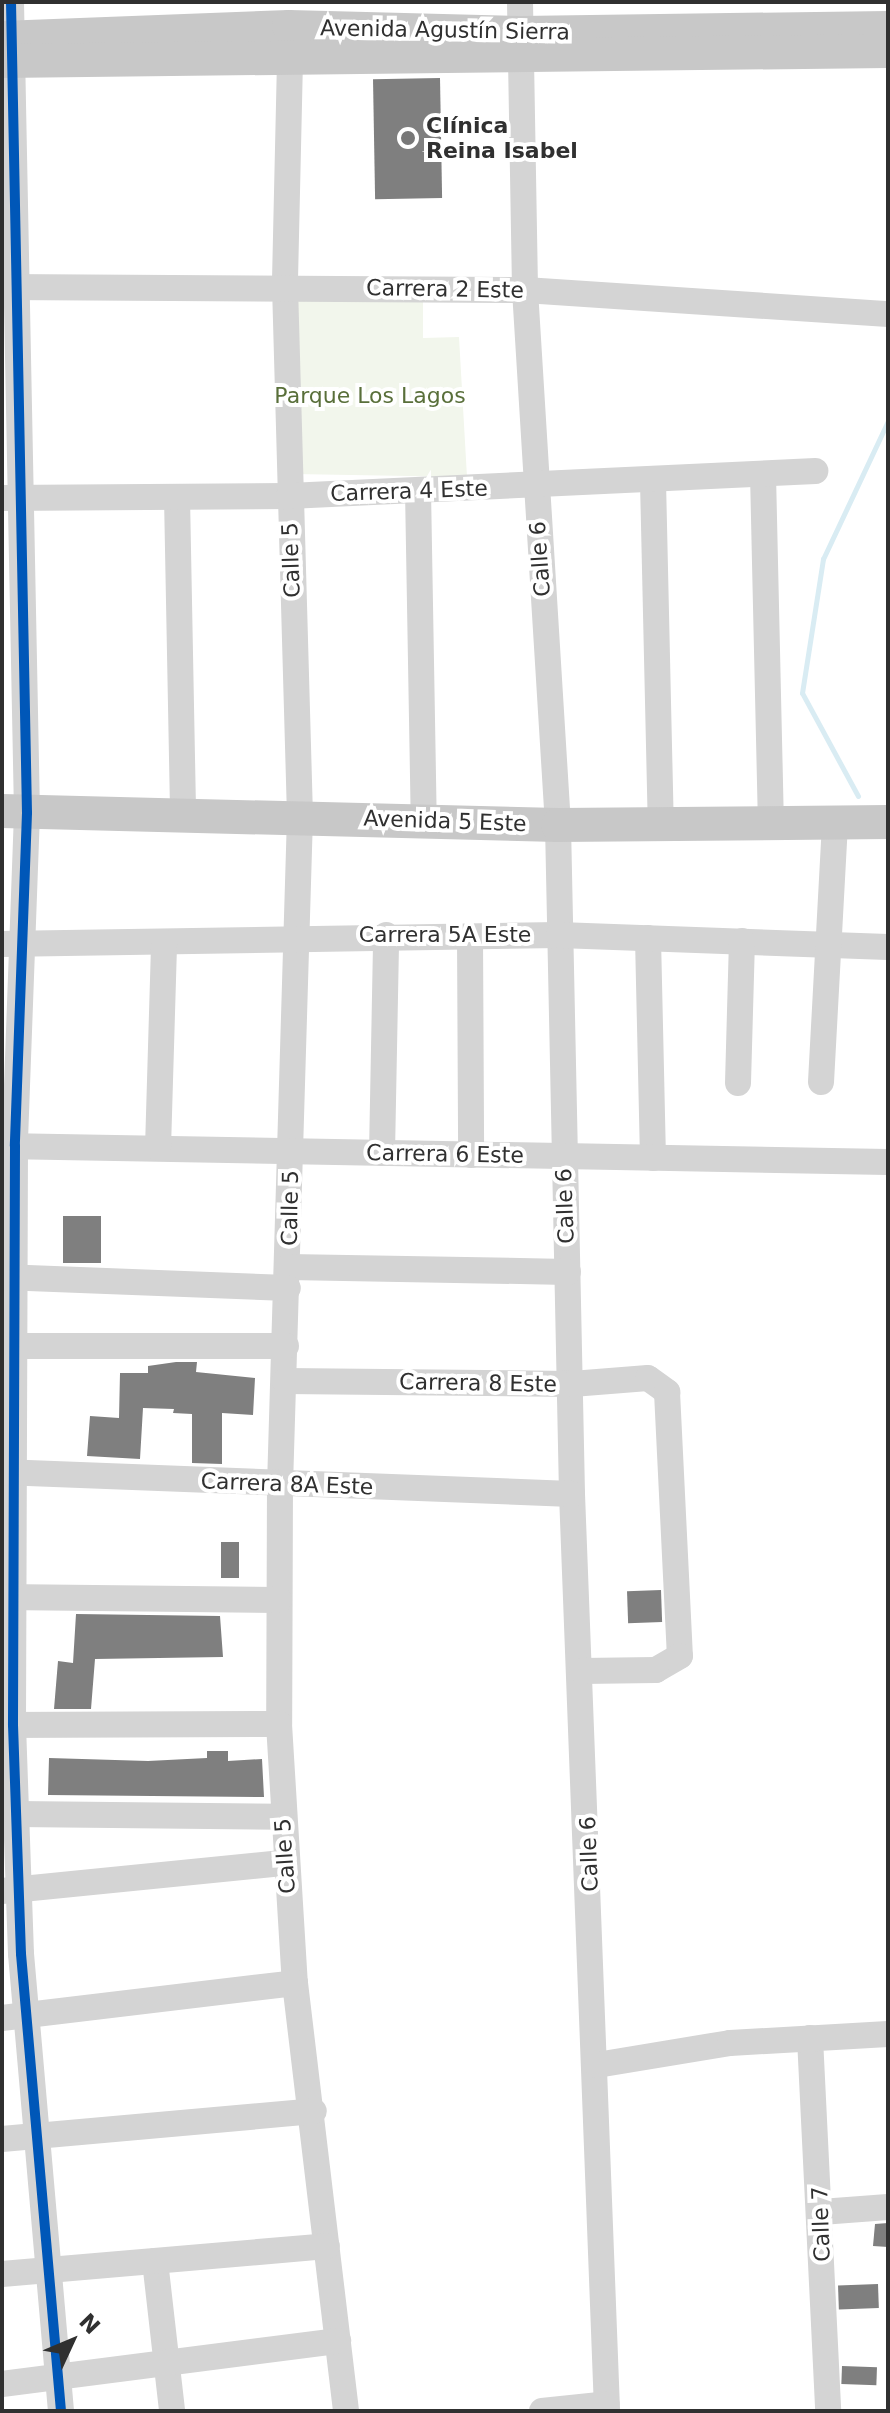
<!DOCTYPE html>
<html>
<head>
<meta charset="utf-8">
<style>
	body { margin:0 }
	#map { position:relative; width:890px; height:2413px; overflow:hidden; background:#fff; font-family:"DejaVu Sans",sans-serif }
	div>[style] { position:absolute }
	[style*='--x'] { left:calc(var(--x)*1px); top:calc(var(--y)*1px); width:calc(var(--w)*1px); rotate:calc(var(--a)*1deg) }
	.green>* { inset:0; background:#f2f6ec }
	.stream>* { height:5px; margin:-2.5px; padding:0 2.5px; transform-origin:2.5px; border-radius:2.5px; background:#d9ecf3 }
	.building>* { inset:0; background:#7f7f7f; transform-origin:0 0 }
	.minor>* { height:26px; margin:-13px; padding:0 13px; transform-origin:13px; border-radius:13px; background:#d4d4d4 }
	.major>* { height:34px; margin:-17px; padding:0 17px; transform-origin:17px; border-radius:17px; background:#c8c8c8 }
	.cycleway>* { height:10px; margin:-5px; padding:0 5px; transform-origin:5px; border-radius:5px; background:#0057b8 }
	.dots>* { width:22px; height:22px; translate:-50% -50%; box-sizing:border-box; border:4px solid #fff; border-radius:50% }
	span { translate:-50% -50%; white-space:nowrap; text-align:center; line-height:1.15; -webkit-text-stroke:8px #fff; paint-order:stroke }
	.street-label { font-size:22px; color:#303030 }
	.poi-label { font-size:22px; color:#303030; font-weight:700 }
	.left { translate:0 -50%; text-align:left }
	.park-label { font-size:22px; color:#596f3a }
	.frame { position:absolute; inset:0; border:4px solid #303030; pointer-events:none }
	.north { position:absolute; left:32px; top:2301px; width:80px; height:80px; -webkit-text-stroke:6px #fff; paint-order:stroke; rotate:46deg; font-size:22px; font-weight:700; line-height:32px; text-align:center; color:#303030 }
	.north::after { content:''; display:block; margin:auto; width:28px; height:36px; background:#303030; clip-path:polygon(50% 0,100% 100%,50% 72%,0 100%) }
</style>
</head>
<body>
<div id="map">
	<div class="green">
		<i style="clip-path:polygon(290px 291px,423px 293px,423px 338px,459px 337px,467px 477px,293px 474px)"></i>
	</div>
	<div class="stream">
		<i style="--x:858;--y:796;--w:117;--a:-118.5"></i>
		<i style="--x:802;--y:693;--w:136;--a:-81.1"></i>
		<i style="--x:823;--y:559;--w:153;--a:-64.8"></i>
	</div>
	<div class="building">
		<i style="left:440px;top:78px;width:120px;height:67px;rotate:89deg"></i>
		<i style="left:63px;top:1216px;width:38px;height:47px"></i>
		<i style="clip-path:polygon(176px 1362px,197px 1362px,196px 1372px,255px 1378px,253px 1415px,222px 1413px,222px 1464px,192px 1463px,192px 1414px,173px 1413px,174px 1409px,143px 1408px,140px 1459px,87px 1456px,90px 1416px,119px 1418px,120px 1373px,148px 1373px,148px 1366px)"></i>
		<i style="left:221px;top:1542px;width:18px;height:36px"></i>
		<i style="left:661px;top:1590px;width:32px;height:34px;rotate:88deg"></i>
		<i style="clip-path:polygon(76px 1614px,220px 1616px,223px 1657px,95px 1659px,91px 1709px,54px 1709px,58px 1661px,73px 1663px)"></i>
		<i style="clip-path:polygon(207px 1751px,228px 1751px,228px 1761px,262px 1759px,264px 1797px,48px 1795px,49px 1758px,148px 1761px,207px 1758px)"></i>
		<i style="clip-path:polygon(888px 2223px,888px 2247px,873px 2246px,875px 2224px)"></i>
		<i style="left:878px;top:2284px;width:24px;height:40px;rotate:88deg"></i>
		<i style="left:842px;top:2366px;width:35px;height:18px;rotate:2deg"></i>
	</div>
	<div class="minor">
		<i style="--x:11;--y:2;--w:811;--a:88.87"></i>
		<i style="--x:27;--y:813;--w:333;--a:92.1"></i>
		<i style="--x:15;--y:1146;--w:579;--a:90.2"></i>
		<i style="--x:13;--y:1725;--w:229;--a:88"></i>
		<i style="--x:21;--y:1954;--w:459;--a:85"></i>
		<i style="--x:520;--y:2;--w:288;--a:89"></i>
		<i style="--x:525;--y:290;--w:536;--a:86.47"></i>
		<i style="--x:558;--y:825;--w:669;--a:88.8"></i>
		<i style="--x:572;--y:1494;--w:918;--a:87.81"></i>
		<i style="--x:290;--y:60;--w:226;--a:91.3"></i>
		<i style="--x:285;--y:286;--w:530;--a:88.38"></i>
		<i style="--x:300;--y:816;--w:668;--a:91.71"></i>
		<i style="--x:280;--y:1484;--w:240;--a:90.2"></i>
		<i style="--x:279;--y:1724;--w:259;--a:86.5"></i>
		<i style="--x:295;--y:1983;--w:431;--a:83.2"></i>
		<i style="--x:2;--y:287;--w:523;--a:0.33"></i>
		<i style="--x:525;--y:290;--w:364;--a:3.8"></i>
		<i style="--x:763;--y:474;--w:350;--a:88.7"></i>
		<i style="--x:653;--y:481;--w:343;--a:88.7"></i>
		<i style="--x:418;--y:490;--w:330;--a:89"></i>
		<i style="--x:177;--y:497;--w:319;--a:88.9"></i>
		<i style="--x:2;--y:498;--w:287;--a:-0.4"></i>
		<i style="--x:289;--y:496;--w:527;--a:-2.72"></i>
		<i style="--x:470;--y:936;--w:219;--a:89.7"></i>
		<i style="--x:648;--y:938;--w:220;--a:88.7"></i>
		<i style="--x:2;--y:944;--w:557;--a:-0.93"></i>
		<i style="--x:559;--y:935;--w:329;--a:2.1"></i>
		<i style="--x:821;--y:1082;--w:257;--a:-86.9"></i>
		<i style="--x:738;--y:1083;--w:142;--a:-88.4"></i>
		<i style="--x:2;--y:1146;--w:886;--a:1.03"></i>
		<i style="--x:158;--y:1148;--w:205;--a:-88.3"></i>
		<i style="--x:382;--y:1153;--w:218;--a:-88.9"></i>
		<i style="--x:288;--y:1267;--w:280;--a:1"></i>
		<i style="--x:2;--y:1277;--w:286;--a:2.2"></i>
		<i style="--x:16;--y:1346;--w:270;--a:0"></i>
		<i style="--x:285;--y:1381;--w:287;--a:0.6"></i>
		<i style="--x:572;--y:1384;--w:76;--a:-4.5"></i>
		<i style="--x:648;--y:1378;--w:24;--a:36"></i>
		<i style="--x:667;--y:1392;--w:264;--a:87.2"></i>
		<i style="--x:680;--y:1656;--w:28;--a:150"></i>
		<i style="--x:656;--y:1670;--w:74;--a:179.2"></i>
		<i style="--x:2;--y:1472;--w:570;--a:2.21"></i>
		<i style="--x:2;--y:1597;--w:277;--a:0.6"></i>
		<i style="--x:2;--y:1725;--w:277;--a:-0.2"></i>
		<i style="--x:16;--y:1814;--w:265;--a:0.6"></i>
		<i style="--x:2;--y:1891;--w:284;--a:-5.7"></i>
		<i style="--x:2;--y:2018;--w:295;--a:-6.8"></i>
		<i style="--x:810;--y:2038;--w:373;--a:87.2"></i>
		<i style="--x:597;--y:2065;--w:135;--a:-9.4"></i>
		<i style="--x:730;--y:2043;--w:158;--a:-3.3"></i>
		<i style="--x:2;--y:2139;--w:313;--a:-5.1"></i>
		<i style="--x:821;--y:2212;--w:67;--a:-4.3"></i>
		<i style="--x:155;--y:2261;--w:151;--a:83.5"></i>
		<i style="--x:2;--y:2274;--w:326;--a:-4.9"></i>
		<i style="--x:2;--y:2384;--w:339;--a:-7.3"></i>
		<i style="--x:542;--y:2411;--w:65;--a:-6.1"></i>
	</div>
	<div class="major">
		<i style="--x:2;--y:38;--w:287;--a:-2.2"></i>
		<i style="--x:289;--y:27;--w:232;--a:1.5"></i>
		<i style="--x:521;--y:33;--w:367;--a:-0.8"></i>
		<i style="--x:2;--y:61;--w:886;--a:-0.65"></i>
		<i style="--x:2;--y:811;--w:556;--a:1.44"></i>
		<i style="--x:558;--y:825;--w:330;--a:-0.5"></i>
	</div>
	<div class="cycleway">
		<i style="--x:11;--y:2;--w:811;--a:88.87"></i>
		<i style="--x:27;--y:813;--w:333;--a:92.1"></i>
		<i style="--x:15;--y:1146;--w:579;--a:90.2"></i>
		<i style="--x:13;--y:1725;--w:229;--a:88"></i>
		<i style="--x:21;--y:1954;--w:459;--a:85"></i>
	</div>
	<div class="dots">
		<i style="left:408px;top:138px;background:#787878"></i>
	</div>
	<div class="street-label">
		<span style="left:445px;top:30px;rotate:1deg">Avenida Agustín Sierra</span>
		<span style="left:445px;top:289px;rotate:1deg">Carrera 2 Este</span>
		<span style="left:409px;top:491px;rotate:-2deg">Carrera 4 Este</span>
		<span style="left:540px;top:559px;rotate:-94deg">Calle 6</span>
		<span style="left:291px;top:560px;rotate:-92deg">Calle 5</span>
		<span style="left:445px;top:821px;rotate:2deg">Avenida 5 Este</span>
		<span style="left:445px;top:935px">Carrera 5A Este</span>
		<span style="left:445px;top:1154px;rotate:1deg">Carrera 6 Este</span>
		<span style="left:565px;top:1206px;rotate:-92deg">Calle 6</span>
		<span style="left:290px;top:1208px;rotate:-89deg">Calle 5</span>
		<span style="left:478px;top:1383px;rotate:1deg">Carrera 8 Este</span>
		<span style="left:287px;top:1484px;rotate:2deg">Carrera 8A Este</span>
		<span style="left:589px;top:1854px;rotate:-92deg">Calle 6</span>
		<span style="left:285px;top:1856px;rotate:-94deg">Calle 5</span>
		<span style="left:821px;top:2224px;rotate:-92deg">Calle 7</span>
	</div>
	<div class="poi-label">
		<span class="left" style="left:426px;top:138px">Clínica<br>Reina Isabel</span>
	</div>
	<div class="park-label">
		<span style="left:370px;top:396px">Parque Los Lagos</span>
	</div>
	<div class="frame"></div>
	<div class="north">N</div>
</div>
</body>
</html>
